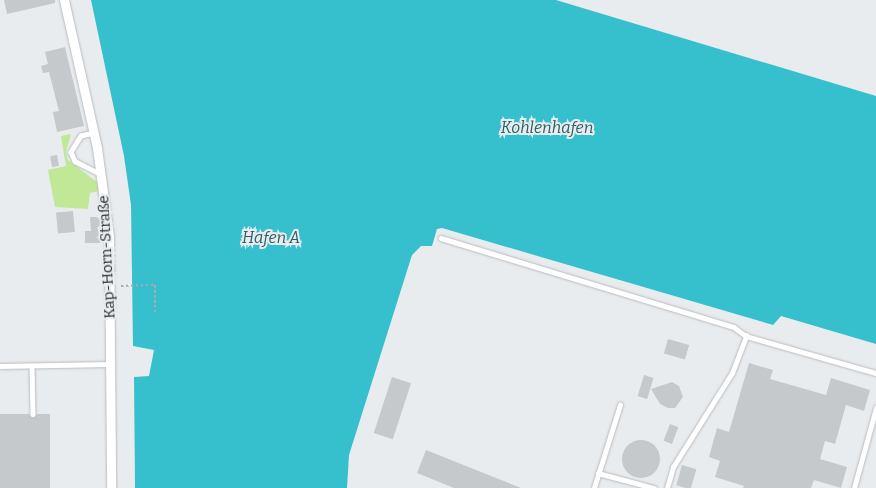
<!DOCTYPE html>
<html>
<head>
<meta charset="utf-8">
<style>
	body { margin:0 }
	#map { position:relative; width:876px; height:488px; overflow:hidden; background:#e9ecef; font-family:Bitter,serif }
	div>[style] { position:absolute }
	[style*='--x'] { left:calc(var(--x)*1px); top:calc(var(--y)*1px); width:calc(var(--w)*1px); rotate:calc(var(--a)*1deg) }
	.green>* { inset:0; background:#c1e896 }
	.water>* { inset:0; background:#36c0cd }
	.building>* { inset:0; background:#c5c9cb; transform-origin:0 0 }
	.round { border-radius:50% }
	.path>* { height:2px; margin-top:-1px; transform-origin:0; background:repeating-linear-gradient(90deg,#a9acae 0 2.5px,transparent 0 5px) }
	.roads { filter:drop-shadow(0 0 1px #b9bcbf) drop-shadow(0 0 1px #b9bcbf) }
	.service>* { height:4.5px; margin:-2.25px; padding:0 2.25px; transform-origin:2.25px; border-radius:2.25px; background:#fff }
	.minor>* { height:9px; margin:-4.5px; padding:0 4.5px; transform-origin:4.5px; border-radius:4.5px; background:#fff }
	span { translate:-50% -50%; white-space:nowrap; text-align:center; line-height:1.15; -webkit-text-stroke:4px #e9ecef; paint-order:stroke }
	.street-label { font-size:15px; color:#282a2b }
	.water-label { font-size:16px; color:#295f65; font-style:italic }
</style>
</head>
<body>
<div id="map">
	<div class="green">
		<i style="clip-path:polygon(71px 134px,66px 152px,68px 160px,98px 183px,99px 191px,90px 193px,88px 209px,55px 207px,48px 170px,66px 166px,61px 136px)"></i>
	</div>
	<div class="water">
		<i style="clip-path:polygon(91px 0,556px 0,876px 96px,876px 344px,781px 316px,773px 325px,442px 228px,437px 229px,432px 246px,421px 246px,412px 255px,349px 455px,347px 488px,135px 488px,134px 377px,149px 376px,154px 350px,133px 346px,131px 205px,124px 156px)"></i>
	</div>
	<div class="building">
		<i style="clip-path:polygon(4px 0,55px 0,55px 3px,7px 14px)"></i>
		<i style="clip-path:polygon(65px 47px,84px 126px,57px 132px,53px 112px,59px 111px,49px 72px,43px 73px,41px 66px,48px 64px,45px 52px)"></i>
		<i style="left:57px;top:155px;width:11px;height:7px;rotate:80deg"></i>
		<i style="left:73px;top:211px;width:21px;height:17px;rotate:85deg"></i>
		<i style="clip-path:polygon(90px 217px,100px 217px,100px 243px,85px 243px,85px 231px,91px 231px)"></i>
		<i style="left:668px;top:339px;width:22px;height:15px;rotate:16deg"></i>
		<i style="clip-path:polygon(749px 363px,773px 370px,770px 379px,826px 395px,831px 378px,870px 390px,864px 411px,846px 405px,835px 444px,825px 441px,820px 459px,847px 467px,841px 488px,814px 480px,811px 488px,743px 488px,744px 486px,715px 477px,720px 461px,709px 457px,717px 428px,729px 432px)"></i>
		<i style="left:644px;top:375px;width:10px;height:22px;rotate:17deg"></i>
		<i style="left:392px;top:377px;width:20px;height:59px;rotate:18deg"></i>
		<i style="clip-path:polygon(672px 382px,679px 386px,683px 397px,675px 408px,668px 408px,660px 404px,651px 389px)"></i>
		<i style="clip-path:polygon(0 414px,29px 414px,33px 418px,37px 414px,50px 414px,50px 488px,0 488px)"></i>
		<i style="left:670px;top:424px;width:9px;height:18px;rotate:21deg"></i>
		<i class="round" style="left:622px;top:440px;width:38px;height:38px"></i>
		<i style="clip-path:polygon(426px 450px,521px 488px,454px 488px,417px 473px)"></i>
		<i style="left:682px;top:465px;width:15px;height:21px;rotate:16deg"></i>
	</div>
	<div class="path">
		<i style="--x:121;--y:286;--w:34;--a:-2"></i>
		<i style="--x:155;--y:285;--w:29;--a:90"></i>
	</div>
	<div class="roads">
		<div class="service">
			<i style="--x:94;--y:133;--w:13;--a:167"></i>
			<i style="--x:81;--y:136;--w:19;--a:122"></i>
			<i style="--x:71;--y:152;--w:10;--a:66"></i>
			<i style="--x:75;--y:161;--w:29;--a:27"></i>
			<i style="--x:441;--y:238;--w:306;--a:16.9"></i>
			<i style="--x:734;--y:327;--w:15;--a:37"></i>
			<i style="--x:746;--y:336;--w:135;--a:15.9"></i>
			<i style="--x:0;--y:366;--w:110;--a:-1"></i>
			<i style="--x:32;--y:366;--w:48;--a:88.8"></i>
			<i style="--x:598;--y:473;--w:58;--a:15"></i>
			<i style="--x:594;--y:488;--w:87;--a:-72.6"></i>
			<i style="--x:667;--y:488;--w:22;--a:-74"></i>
			<i style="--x:673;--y:467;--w:111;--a:-57.9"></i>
			<i style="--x:732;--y:373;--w:40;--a:-69"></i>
			<i style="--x:854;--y:488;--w:83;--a:-74.6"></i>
		</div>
		<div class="minor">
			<i style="--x:64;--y:0;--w:152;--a:77.4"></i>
			<i style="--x:97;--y:148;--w:90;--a:82.3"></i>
			<i style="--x:109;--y:237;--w:251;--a:89.5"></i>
		</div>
	</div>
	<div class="street-label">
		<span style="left:107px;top:257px;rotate:-93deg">Kap-Horn-Straße</span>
	</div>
	<div class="water-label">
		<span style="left:547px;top:128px">Kohlenhafen</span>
		<span style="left:271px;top:238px">Hafen A</span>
	</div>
</div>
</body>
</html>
